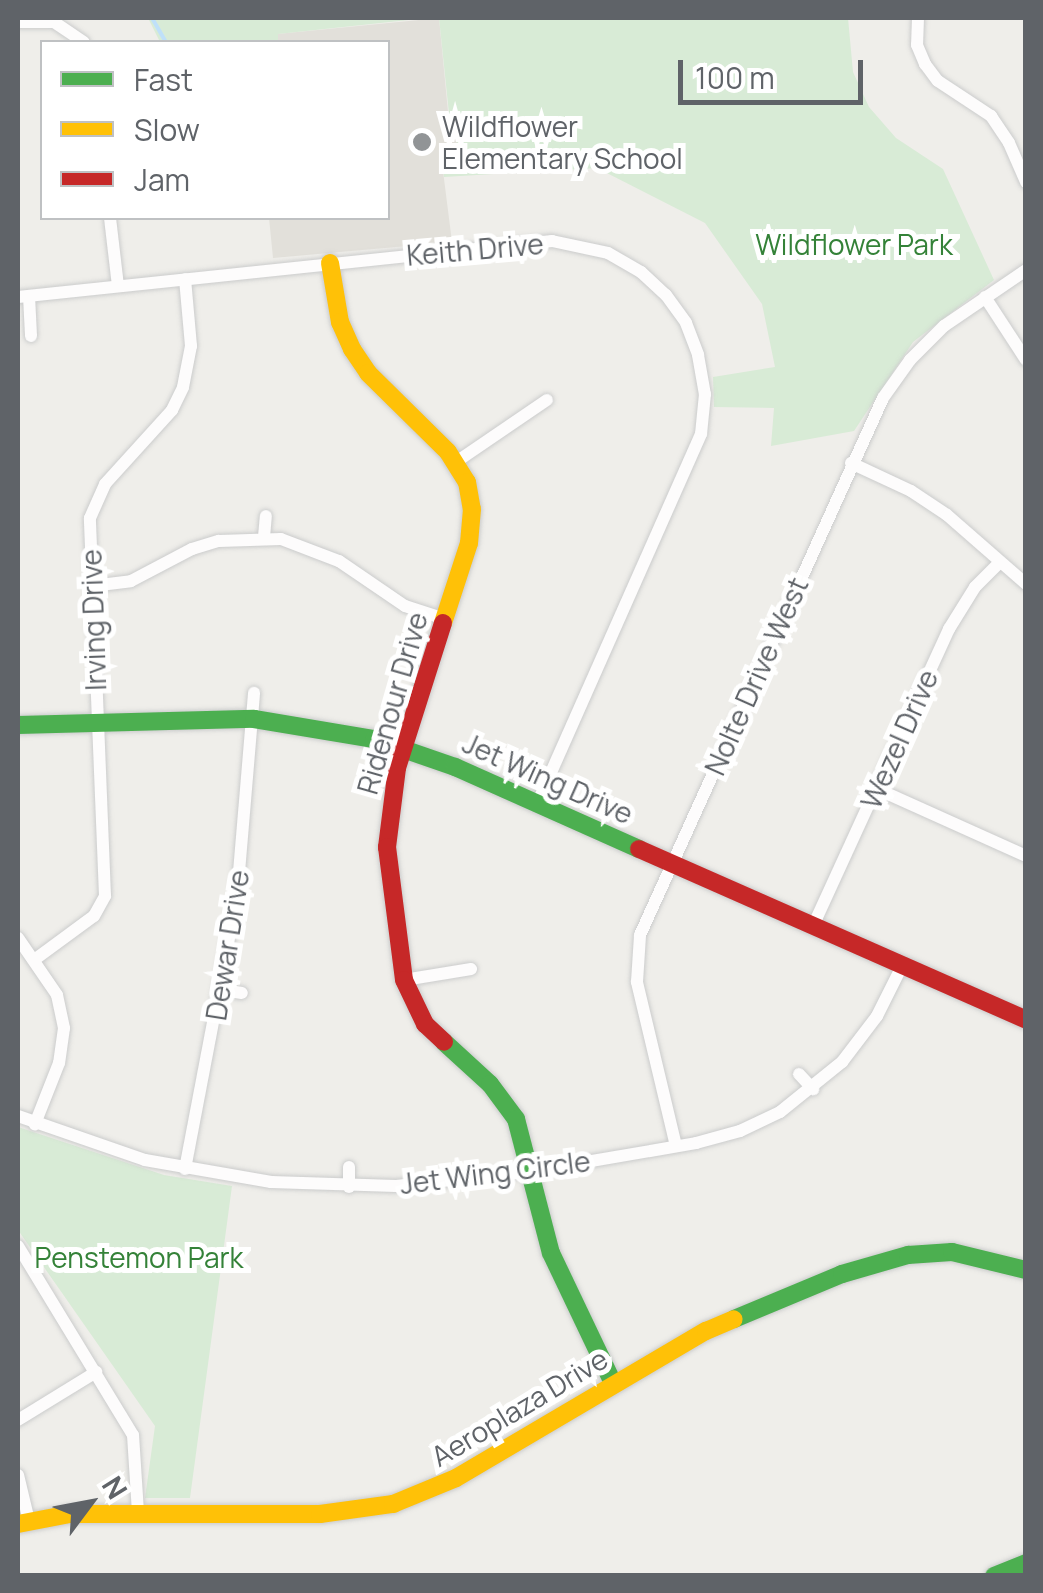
<!DOCTYPE html>
<html>
<head>
<meta charset="utf-8">
<style>
	body { margin:0 }
	#map { position:relative; width:1043px; height:1593px; overflow:hidden; background:#efeeea; font-family:Manrope,sans-serif }
	div>[style] { position:absolute }
	[style*='--x'] { left:calc(var(--x)*1px); top:calc(var(--y)*1px); width:calc(var(--w)*1px); rotate:calc(var(--a)*1deg) }
	.education>* { inset:0; background:#e2e0da }
	.green>* { inset:0; background:#d8ebd6 }
	.stream>* { height:4px; margin:-2px; padding:0 2px; transform-origin:2px; border-radius:2px; background:#bfe0f9 }
	.roads { filter:drop-shadow(0 0 2px #cbcccc) drop-shadow(0 0 2px #cbcccc) }
	.street>* { height:12px; margin:-6px; padding:0 6px; transform-origin:6px; border-radius:6px; background:#fdfcfc }
	.fast>* { height:18px; margin:-9px; padding:0 9px; transform-origin:9px; border-radius:9px; background:#4caf50 }
	.slow>* { height:18px; margin:-9px; padding:0 9px; transform-origin:9px; border-radius:9px; background:#ffc107 }
	.jam>* { height:18px; margin:-9px; padding:0 9px; transform-origin:9px; border-radius:9px; background:#c62828 }
	.dots>* { width:28px; height:28px; translate:-50% -50%; box-sizing:border-box; border:5px solid #fff; border-radius:50% }
	span { translate:-50% -50%; white-space:nowrap; text-align:center; line-height:1.15; -webkit-text-stroke:10px #fff; paint-order:stroke }
	.poi-label { font-size:28px; color:#5f6368 }
	.left { translate:0 -50%; text-align:left }
	.park-label { font-size:28px; color:#348238 }
	.street-label { font-size:28px; color:#5f6368 }
	.frame { position:absolute; inset:0; border:20px solid #5f6368; pointer-events:none }
	.legend { position:absolute; left:40px; top:40px; width:350px; height:180px; box-sizing:border-box; background:#fff; border:2px solid #bfc1c3; margin:0; padding:12px 18px; list-style:none; font-size:30px; color:#5f6368 }
	.legend li { display:flex; align-items:center; gap:20px; height:50px }
	.legend b { width:50px; border:2px solid #bfc1c3 }
	.north { position:absolute; left:40px; top:1453px; width:100px; height:100px; -webkit-text-stroke:8px #fff; paint-order:stroke; rotate:58deg; font-size:28px; font-weight:700; line-height:40px; text-align:center; color:#5f6368 }
	.north::after { content:''; display:block; margin:auto; width:35px; height:45px; background:#5f6368; clip-path:polygon(50% 0,100% 100%,50% 72%,0 100%) }
	.scale { position:absolute; left:678px; top:60px; width:185px; height:45px; box-sizing:border-box; border:5px solid #5f6368; border-top:0; padding-left:12px; font-size:30px; line-height:35px; white-space:nowrap; color:#5f6368; -webkit-text-stroke:8px #fff; paint-order:stroke }
</style>
</head>
<body>
<div id="map">
	<div class="education">
		<i style="clip-path:polygon(439px 18px,449px 122px,454px 124px,460px 159px,442px 163px,452px 242px,273px 258px,269px 218px,388px 218px,388px 42px,271px 42px,278px 42px,277px 34px)"></i>
	</div>
	<div class="green">
		<i style="clip-path:polygon(148px 18px,427px 18px,278px 34px,278px 42px,160px 42px)"></i>
		<i style="clip-path:polygon(439px 18px,848px 18px,853px 72px,869px 107px,896px 138px,943px 169px,994px 280px,913px 342px,854px 431px,771px 446px,774px 408px,714px 407px,713px 377px,775px 367px,762px 304px,705px 223px,597px 168px,444px 177px,442px 162px,460px 159px,454px 125px,450px 123px)"></i>
		<i style="clip-path:polygon(18px 1127px,164px 1175px,232px 1186px,190px 1498px,145px 1498px,155px 1426px,18px 1230px)"></i>
	</div>
	<div class="stream">
		<i style="--x:152;--y:18;--w:28;--a:60"></i>
	</div>
	<div class="roads">
		<div class="street">
			<i style="--x:918;--y:18;--w:27;--a:92"></i>
			<i style="--x:917;--y:45;--w:21;--a:67"></i>
			<i style="--x:925;--y:64;--w:21;--a:53"></i>
			<i style="--x:938;--y:81;--w:64;--a:33.4"></i>
			<i style="--x:991;--y:116;--w:32;--a:56"></i>
			<i style="--x:1009;--y:143;--w:43;--a:66.4"></i>
			<i style="--x:18;--y:22;--w:36;--a:0"></i>
			<i style="--x:54;--y:22;--w:36;--a:34"></i>
			<i style="--x:110;--y:218;--w:68;--a:83.3"></i>
			<i style="--x:29;--y:296;--w:40;--a:87.1"></i>
			<i style="--x:18;--y:297;--w:537;--a:-5.99"></i>
			<i style="--x:552;--y:241;--w:57;--a:12.1"></i>
			<i style="--x:608;--y:253;--w:38;--a:30"></i>
			<i style="--x:641;--y:272;--w:34;--a:43"></i>
			<i style="--x:666;--y:295;--w:34;--a:54"></i>
			<i style="--x:686;--y:323;--w:34;--a:69"></i>
			<i style="--x:698;--y:355;--w:40;--a:80"></i>
			<i style="--x:705;--y:394;--w:40;--a:95.7"></i>
			<i style="--x:701;--y:434;--w:405;--a:113.9"></i>
			<i style="--x:985;--y:297;--w:75;--a:56.9"></i>
			<i style="--x:456;--y:462;--w:110;--a:-34.3"></i>
			<i style="--x:851;--y:463;--w:66;--a:25"></i>
			<i style="--x:911;--y:491;--w:43;--a:33.7"></i>
			<i style="--x:947;--y:515;--w:105;--a:41.1"></i>
			<i style="--x:264;--y:537;--w:21;--a:-85"></i>
			<i style="--x:92;--y:586;--w:39;--a:-7"></i>
			<i style="--x:131;--y:581;--w:69;--a:-27.7"></i>
			<i style="--x:192;--y:549;--w:28;--a:-17"></i>
			<i style="--x:219;--y:541;--w:62;--a:-1.8"></i>
			<i style="--x:281;--y:539;--w:62;--a:20.8"></i>
			<i style="--x:339;--y:561;--w:80;--a:34.3"></i>
			<i style="--x:405;--y:606;--w:42;--a:18"></i>
			<i style="--x:877;--y:789;--w:163;--a:24.2"></i>
			<i style="--x:813;--y:926;--w:327;--a:-65.4"></i>
			<i style="--x:949;--y:629;--w:49;--a:-58.2"></i>
			<i style="--x:975;--y:587;--w:35;--a:-45"></i>
			<i style="--x:18;--y:938;--w:69;--a:55.6"></i>
			<i style="--x:57;--y:995;--w:34;--a:78"></i>
			<i style="--x:64;--y:1028;--w:35;--a:98"></i>
			<i style="--x:59;--y:1063;--w:66;--a:111.5"></i>
			<i style="--x:34;--y:960;--w:74;--a:-36.3"></i>
			<i style="--x:94;--y:916;--w:23;--a:-61"></i>
			<i style="--x:105;--y:896;--w:378;--a:-92.3"></i>
			<i style="--x:90;--y:518;--w:37;--a:-66"></i>
			<i style="--x:105;--y:484;--w:100;--a:-47.8"></i>
			<i style="--x:172;--y:410;--w:25;--a:-64"></i>
			<i style="--x:183;--y:387;--w:42;--a:-79"></i>
			<i style="--x:191;--y:346;--w:67;--a:-95.1"></i>
			<i style="--x:404;--y:980;--w:68;--a:-9.3"></i>
			<i style="--x:223;--y:990;--w:19;--a:9"></i>
			<i style="--x:799;--y:1074;--w:21;--a:47"></i>
			<i style="--x:18;--y:1116;--w:134;--a:19.1"></i>
			<i style="--x:145;--y:1160;--w:128;--a:9.9"></i>
			<i style="--x:271;--y:1182;--w:125;--a:1.8"></i>
			<i style="--x:396;--y:1186;--w:138;--a:-6.2"></i>
			<i style="--x:533;--y:1171;--w:165;--a:-9.7"></i>
			<i style="--x:696;--y:1143;--w:46;--a:-15.3"></i>
			<i style="--x:740;--y:1131;--w:44;--a:-25.4"></i>
			<i style="--x:780;--y:1112;--w:80;--a:-38.9"></i>
			<i style="--x:842;--y:1062;--w:58;--a:-52.7"></i>
			<i style="--x:877;--y:1016;--w:56;--a:-63.4"></i>
			<i style="--x:676;--y:1146;--w:169;--a:-103.4"></i>
			<i style="--x:637;--y:982;--w:47;--a:-86.3"></i>
			<i style="--x:640;--y:935;--w:589;--a:-65.65"></i>
			<i style="--x:883;--y:398;--w:47;--a:-54.6"></i>
			<i style="--x:910;--y:360;--w:48;--a:-45"></i>
			<i style="--x:944;--y:326;--w:99;--a:-34.3"></i>
			<i style="--x:349;--y:1167;--w:20;--a:90"></i>
			<i style="--x:185;--y:1169;--w:278;--a:-79.2"></i>
			<i style="--x:237;--y:896;--w:204;--a:-85.2"></i>
			<i style="--x:18;--y:1246;--w:221;--a:58.7"></i>
			<i style="--x:133;--y:1435;--w:77;--a:86.3"></i>
			<i style="--x:18;--y:1420;--w:92;--a:-31.6"></i>
			<i style="--x:18;--y:1475;--w:47;--a:76.6"></i>
		</div>
		<div class="fast">
			<i style="--x:18;--y:725;--w:236;--a:-1.5"></i>
			<i style="--x:254;--y:719;--w:122;--a:9.5"></i>
			<i style="--x:374;--y:739;--w:86;--a:19.1"></i>
			<i style="--x:455;--y:767;--w:201;--a:24"></i>
			<i style="--x:444;--y:1042;--w:62;--a:42.4"></i>
			<i style="--x:490;--y:1084;--w:44;--a:53.4"></i>
			<i style="--x:516;--y:1119;--w:138;--a:75.4"></i>
			<i style="--x:551;--y:1253;--w:144;--a:64.5"></i>
			<i style="--x:734;--y:1319;--w:117;--a:-22.6"></i>
			<i style="--x:842;--y:1274;--w:69;--a:-16.1"></i>
			<i style="--x:908;--y:1255;--w:44;--a:-3.9"></i>
			<i style="--x:952;--y:1252;--w:76;--a:13.7"></i>
			<i style="--x:994;--y:1576;--w:35;--a:-22"></i>
		</div>
		<div class="slow">
			<i style="--x:330;--y:263;--w:60;--a:80.4"></i>
			<i style="--x:340;--y:322;--w:30;--a:66"></i>
			<i style="--x:352;--y:349;--w:29;--a:56"></i>
			<i style="--x:368;--y:373;--w:112;--a:44.6"></i>
			<i style="--x:448;--y:452;--w:36;--a:58"></i>
			<i style="--x:467;--y:482;--w:27;--a:80"></i>
			<i style="--x:472;--y:509;--w:34;--a:95"></i>
			<i style="--x:469;--y:543;--w:84;--a:108"></i>
			<i style="--x:18;--y:1524;--w:53;--a:-10.9"></i>
			<i style="--x:70;--y:1514;--w:250;--a:0"></i>
			<i style="--x:320;--y:1514;--w:74;--a:-7.8"></i>
			<i style="--x:393;--y:1504;--w:68;--a:-22.4"></i>
			<i style="--x:456;--y:1478;--w:290;--a:-30.5"></i>
			<i style="--x:706;--y:1331;--w:30;--a:-23"></i>
		</div>
		<div class="jam">
			<i style="--x:443;--y:623;--w:152;--a:107.6"></i>
			<i style="--x:397;--y:768;--w:80;--a:97.2"></i>
			<i style="--x:387;--y:847;--w:134;--a:82.7"></i>
			<i style="--x:404;--y:980;--w:49;--a:64.5"></i>
			<i style="--x:425;--y:1024;--w:26;--a:43"></i>
			<i style="--x:639;--y:849;--w:423;--a:23.8"></i>
		</div>
	</div>
	<div class="dots">
		<i style="left:422px;top:142px;background:#919496"></i>
	</div>
	<div class="poi-label">
		<span class="left" style="left:442px;top:142px">Wildflower<br>Elementary School</span>
	</div>
	<div class="park-label">
		<span style="left:854px;top:244px">Wildflower Park</span>
		<span style="left:139px;top:1257px">Penstemon Park</span>
	</div>
	<div class="street-label">
		<span style="left:475px;top:249px;rotate:-5deg">Keith Drive</span>
		<span style="left:93px;top:620px;rotate:-92deg">Irving Drive</span>
		<span style="left:756px;top:676px;rotate:-66deg">Nolte Drive West</span>
		<span style="left:392px;top:703px;rotate:-74deg">Ridenour Drive</span>
		<span style="left:899px;top:739px;rotate:-66deg">Wezel Drive</span>
		<span style="left:548px;top:778px;rotate:24deg">Jet Wing Drive</span>
		<span style="left:227px;top:945px;rotate:-81deg">Dewar Drive</span>
		<span style="left:495px;top:1172px;rotate:-7deg">Jet Wing Circle</span>
		<span style="left:519px;top:1407px;rotate:-31deg">Aeroplaza Drive</span>
	</div>
	<div class="frame"></div>
	<ul class="legend">
	<li><b style="height:12px;background:#4caf50"></b>Fast</li>
	<li><b style="height:12px;background:#ffc107"></b>Slow</li>
	<li><b style="height:12px;background:#c62828"></b>Jam</li>
	</ul>
	<div class="north">N</div>
	<div class="scale">100 m</div>
</div>
</body>
</html>
